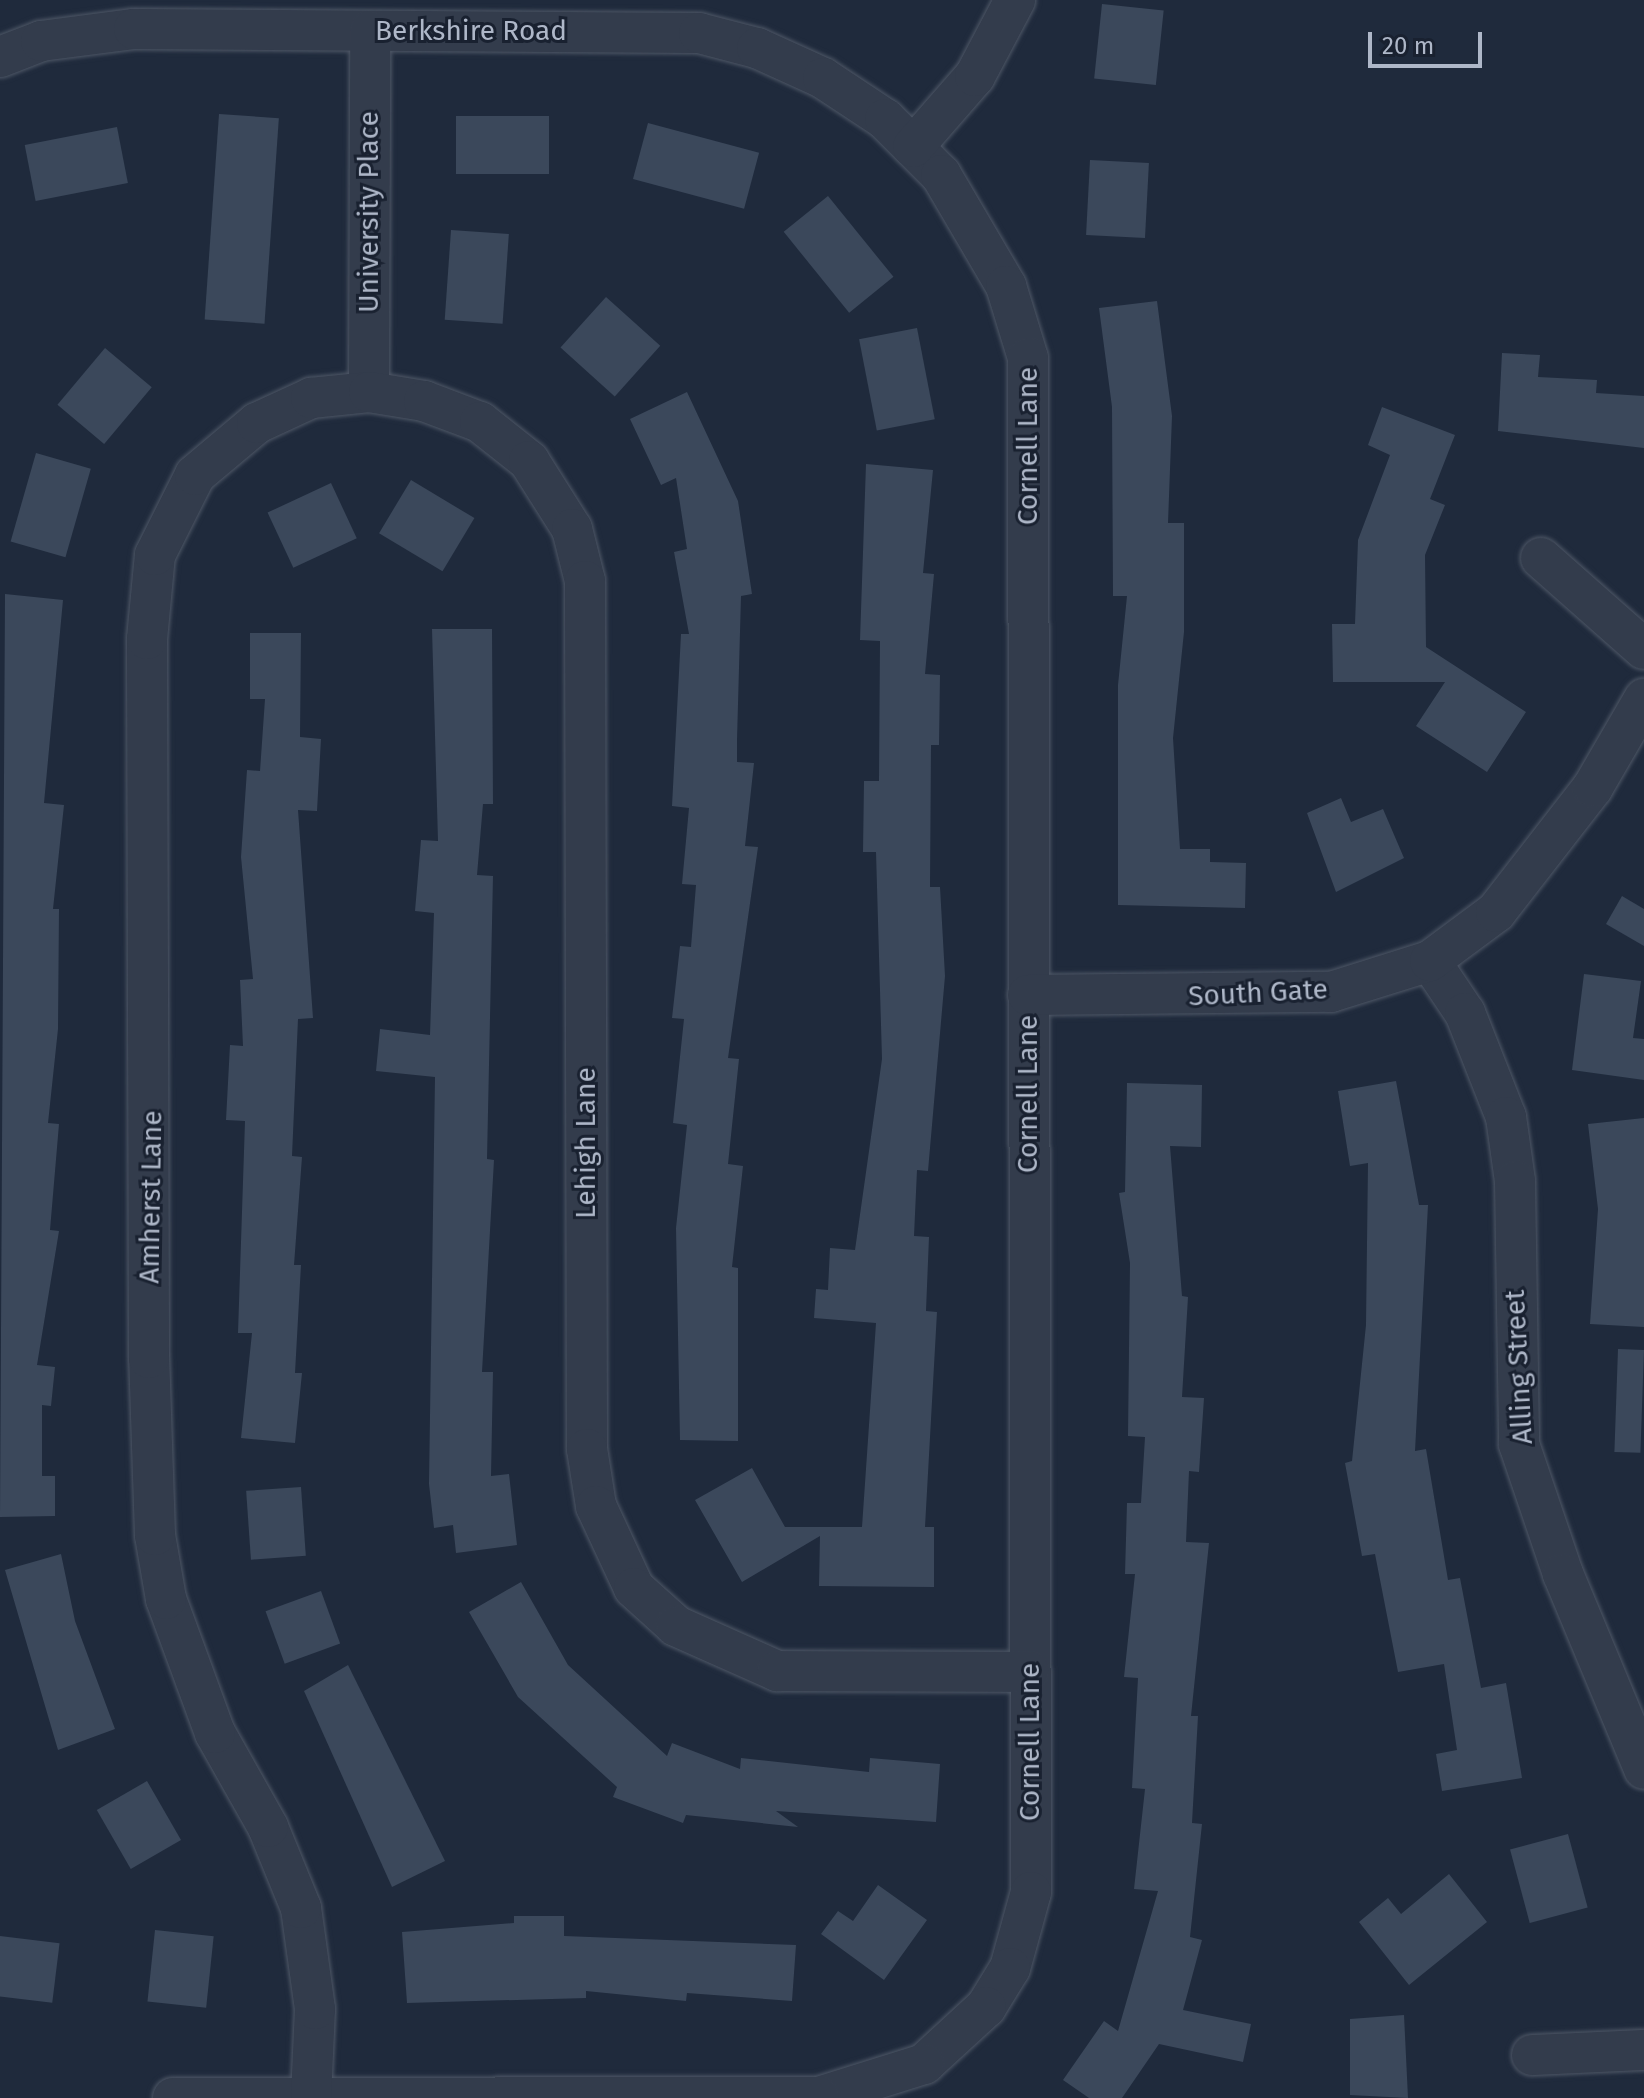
<!DOCTYPE html>
<html>
<head>
<meta charset="utf-8">
<style>
	body { margin:0 }
	#map { position:relative; width:1644px; height:2098px; overflow:hidden; background:#1f2a3c; font-family:"Fira Sans",sans-serif }
	div>[style] { position:absolute }
	[style*='--x'] { left:calc(var(--x)*1px); top:calc(var(--y)*1px); width:calc(var(--w)*1px); rotate:calc(var(--a)*1deg) }
	.building>* { inset:0; background:#3b485b; transform-origin:0 0 }
	.roads { filter:drop-shadow(0 0 2px #4e5766) drop-shadow(0 0 2px #4e5766) }
	.street>* { height:40px; margin:-20px; padding:0 20px; transform-origin:20px; border-radius:20px; background:#333c4c }
	span { translate:-50% -50%; white-space:nowrap; text-align:center; line-height:1.15; -webkit-text-stroke:6px #192130; paint-order:stroke }
	.street-label { font-size:28px; color:#aeb7c8 }
	.scale { position:absolute; left:1368px; top:32px; width:114px; height:36px; box-sizing:border-box; border:4px solid #aeb7c8; border-top:0; padding-left:10px; font-size:24px; line-height:28px; white-space:nowrap; color:#aeb7c8; -webkit-text-stroke:6px #192130; paint-order:stroke }
</style>
</head>
<body>
<div id="map">
	<div class="building">
		<i style="left:1102px;top:4px;width:62px;height:75px;rotate:6deg"></i>
		<i style="left:219px;top:114px;width:60px;height:206px;rotate:4deg"></i>
		<i style="left:456px;top:116px;width:93px;height:58px"></i>
		<i style="left:648px;top:123px;width:115px;height:58px;rotate:15deg"></i>
		<i style="left:117px;top:127px;width:57px;height:94px;rotate:79deg"></i>
		<i style="left:1090px;top:160px;width:59px;height:75px;rotate:3deg"></i>
		<i style="left:828px;top:196px;width:104px;height:57px;rotate:51deg"></i>
		<i style="left:451px;top:230px;width:58px;height:90px;rotate:4deg"></i>
		<i style="left:606px;top:297px;width:73px;height:68px;rotate:42deg"></i>
		<i style="clip-path:polygon(1157px 301px,1172px 416px,1168px 523px,1184px 523px,1184px 632px,1173px 738px,1180px 849px,1210px 849px,1210px 862px,1246px 863px,1245px 908px,1118px 905px,1118px 685px,1127px 596px,1113px 596px,1112px 407px,1099px 308px)"></i>
		<i style="left:917px;top:328px;width:93px;height:59px;rotate:79deg"></i>
		<i style="left:105px;top:348px;width:61px;height:74px;rotate:40deg"></i>
		<i style="clip-path:polygon(1502px 353px,1540px 355px,1538px 377px,1597px 380px,1596px 393px,1644px 396px,1644px 448px,1498px 431px)"></i>
		<i style="clip-path:polygon(687px 392px,738px 501px,752px 594px,741px 596px,737px 740px,737px 762px,754px 763px,745px 846px,758px 847px,728px 1058px,739px 1059px,728px 1164px,743px 1166px,732px 1267px,738px 1268px,738px 1441px,680px 1440px,676px 1228px,687px 1125px,673px 1123px,684px 1019px,672px 1018px,680px 946px,691px 947px,696px 885px,682px 884px,689px 808px,672px 806px,681px 634px,689px 634px,674px 552px,687px 549px,676px 478px,661px 485px,630px 419px)"></i>
		<i style="clip-path:polygon(1382px 407px,1455px 435px,1430px 499px,1445px 505px,1425px 555px,1426px 647px,1526px 712px,1487px 772px,1416px 726px,1445px 682px,1333px 682px,1332px 624px,1355px 624px,1358px 540px,1390px 455px,1368px 445px)"></i>
		<i style="left:36px;top:453px;width:57px;height:92px;rotate:16deg"></i>
		<i style="clip-path:polygon(866px 464px,933px 470px,923px 573px,934px 574px,925px 674px,940px 675px,939px 745px,931px 745px,930px 887px,940px 887px,945px 976px,928px 1171px,917px 1170px,914px 1236px,929px 1237px,926px 1311px,937px 1312px,925px 1527px,934px 1527px,934px 1587px,819px 1586px,820px 1536px,742px 1582px,695px 1500px,752px 1468px,785px 1527px,862px 1527px,876px 1323px,814px 1318px,816px 1289px,828px 1290px,830px 1248px,855px 1250px,882px 1059px,876px 852px,863px 852px,864px 781px,879px 781px,880px 641px,860px 640px)"></i>
		<i style="left:411px;top:480px;width:74px;height:62px;rotate:31deg"></i>
		<i style="left:331px;top:483px;width:61px;height:70px;rotate:65deg"></i>
		<i style="clip-path:polygon(5px 594px,63px 600px,44px 803px,64px 805px,53px 909px,59px 909px,58px 1029px,48px 1123px,59px 1124px,50px 1230px,59px 1231px,37px 1365px,55px 1367px,51px 1406px,42px 1405px,42px 1476px,55px 1476px,55px 1516px,0 1517px)"></i>
		<i style="clip-path:polygon(432px 629px,492px 629px,493px 804px,483px 804px,477px 875px,493px 876px,487px 1159px,494px 1160px,482px 1372px,493px 1372px,491px 1476px,509px 1474px,517px 1545px,456px 1553px,453px 1525px,434px 1528px,429px 1484px,435px 1077px,376px 1071px,380px 1029px,430px 1035px,434px 913px,415px 911px,421px 840px,438px 841px)"></i>
		<i style="clip-path:polygon(250px 633px,301px 633px,300px 737px,321px 739px,317px 811px,298px 810px,313px 1018px,298px 1019px,292px 1156px,302px 1157px,294px 1265px,301px 1265px,295px 1373px,302px 1373px,295px 1443px,241px 1438px,252px 1333px,238px 1333px,245px 1121px,226px 1120px,230px 1045px,243px 1046px,240px 980px,253px 979px,241px 857px,247px 770px,260px 771px,265px 699px,250px 699px)"></i>
		<i style="clip-path:polygon(1341px 798px,1351px 822px,1383px 809px,1404px 858px,1336px 892px,1307px 813px)"></i>
		<i style="clip-path:polygon(1622px 896px,1644px 909px,1644px 946px,1606px 924px)"></i>
		<i style="clip-path:polygon(1584px 974px,1641px 981px,1633px 1038px,1644px 1039px,1644px 1080px,1572px 1070px)"></i>
		<i style="clip-path:polygon(1396px 1081px,1419px 1205px,1428px 1205px,1415px 1451px,1426px 1449px,1448px 1580px,1460px 1578px,1481px 1688px,1506px 1683px,1522px 1778px,1442px 1791px,1436px 1754px,1457px 1750px,1444px 1664px,1398px 1672px,1375px 1554px,1362px 1556px,1345px 1463px,1352px 1461px,1366px 1325px,1368px 1163px,1350px 1166px,1338px 1091px)"></i>
		<i style="clip-path:polygon(1127px 1083px,1202px 1085px,1201px 1147px,1170px 1146px,1182px 1296px,1188px 1297px,1182px 1397px,1204px 1398px,1199px 1472px,1189px 1471px,1186px 1542px,1209px 1543px,1191px 1716px,1198px 1716px,1192px 1823px,1202px 1824px,1190px 1937px,1202px 1940px,1183px 2010px,1251px 2024px,1243px 2062px,1159px 2044px,1122px 2098px,1089px 2098px,1063px 2080px,1104px 2021px,1118px 2031px,1158px 1891px,1134px 1889px,1145px 1789px,1132px 1788px,1138px 1678px,1124px 1677px,1135px 1574px,1125px 1574px,1127px 1503px,1141px 1503px,1145px 1437px,1128px 1436px,1130px 1263px,1119px 1193px,1125px 1192px)"></i>
		<i style="clip-path:polygon(1644px 1118px,1644px 1327px,1590px 1324px,1598px 1209px,1588px 1124px)"></i>
		<i style="left:1618px;top:1349px;width:26px;height:103px;rotate:2deg"></i>
		<i style="left:301px;top:1487px;width:69px;height:55px;rotate:86deg"></i>
		<i style="clip-path:polygon(61px 1554px,75px 1621px,115px 1729px,58px 1750px,5px 1570px)"></i>
		<i style="clip-path:polygon(521px 1582px,568px 1665px,667px 1756px,672px 1743px,740px 1769px,741px 1758px,869px 1772px,870px 1758px,940px 1764px,936px 1822px,776px 1811px,798px 1827px,686px 1815px,683px 1823px,613px 1797px,617px 1787px,518px 1697px,469px 1612px)"></i>
		<i style="left:321px;top:1591px;width:56px;height:59px;rotate:70deg"></i>
		<i style="clip-path:polygon(348px 1665px,445px 1861px,392px 1887px,304px 1691px)"></i>
		<i style="left:147px;top:1781px;width:68px;height:58px;rotate:60deg"></i>
		<i style="left:1568px;top:1834px;width:76px;height:60px;rotate:75deg"></i>
		<i style="clip-path:polygon(1449px 1874px,1487px 1922px,1409px 1985px,1359px 1922px,1388px 1898px,1401px 1914px)"></i>
		<i style="clip-path:polygon(878px 1885px,927px 1920px,884px 1980px,821px 1934px,838px 1911px,853px 1921px)"></i>
		<i style="clip-path:polygon(514px 1916px,564px 1916px,564px 1936px,796px 1945px,792px 2001px,687px 1993px,686px 2001px,586px 1991px,586px 1998px,407px 2003px,402px 1932px,514px 1923px)"></i>
		<i style="left:155px;top:1930px;width:59px;height:72px;rotate:6deg"></i>
		<i style="left:0;top:1936px;width:60px;height:60px;rotate:7deg"></i>
		<i style="clip-path:polygon(1404px 2015px,1408px 2098px,1350px 2095px,1350px 2019px)"></i>
	</div>
	<div class="roads">
		<div class="street">
			<i style="--x:0;--y:57;--w:44;--a:-21.3"></i>
			<i style="--x:41;--y:41;--w:94;--a:-7.4"></i>
			<i style="--x:134;--y:29;--w:565;--a:0.41"></i>
			<i style="--x:699;--y:33;--w:60;--a:14.5"></i>
			<i style="--x:757;--y:48;--w:72;--a:24.4"></i>
			<i style="--x:823;--y:78;--w:74;--a:33.5"></i>
			<i style="--x:885;--y:119;--w:79;--a:45"></i>
			<i style="--x:941;--y:175;--w:129;--a:59.6"></i>
			<i style="--x:1006;--y:286;--w:75;--a:73"></i>
			<i style="--x:1028;--y:358;--w:1534;--a:89.89"></i>
			<i style="--x:1031;--y:1892;--w:79;--a:105.4"></i>
			<i style="--x:1010;--y:1968;--w:46;--a:121.6"></i>
			<i style="--x:986;--y:2007;--w:84;--a:137.4"></i>
			<i style="--x:924;--y:2064;--w:110;--a:162.6"></i>
			<i style="--x:819;--y:2097;--w:646;--a:179.91"></i>
			<i style="--x:913;--y:147;--w:94;--a:-48.9"></i>
			<i style="--x:975;--y:76;--w:86;--a:-62.2"></i>
			<i style="--x:369;--y:392;--w:361;--a:-89.8"></i>
			<i style="--x:1541;--y:558;--w:137;--a:41.5"></i>
			<i style="--x:1430;--y:961;--w:63;--a:56.1"></i>
			<i style="--x:1465;--y:1013;--w:112;--a:68.5"></i>
			<i style="--x:1506;--y:1117;--w:65;--a:82"></i>
			<i style="--x:1515;--y:1181;--w:263;--a:89.1"></i>
			<i style="--x:1519;--y:1444;--w:137;--a:71.3"></i>
			<i style="--x:1563;--y:1574;--w:211;--a:67.4"></i>
			<i style="--x:1028;--y:995;--w:303;--a:-0.6"></i>
			<i style="--x:1331;--y:992;--w:104;--a:-17.4"></i>
			<i style="--x:1430;--y:961;--w:82;--a:-36.6"></i>
			<i style="--x:1496;--y:912;--w:158;--a:-52.2"></i>
			<i style="--x:1593;--y:787;--w:102;--a:-59.9"></i>
			<i style="--x:1532;--y:2055;--w:112;--a:-2.6"></i>
			<i style="--x:311;--y:2097;--w:88;--a:-87.4"></i>
			<i style="--x:315;--y:2009;--w:102;--a:-97.9"></i>
			<i style="--x:301;--y:1908;--w:87;--a:-112.2"></i>
			<i style="--x:268;--y:1827;--w:108;--a:-119.4"></i>
			<i style="--x:215;--y:1733;--w:143;--a:-110.1"></i>
			<i style="--x:166;--y:1599;--w:65;--a:-99.8"></i>
			<i style="--x:155;--y:1535;--w:177;--a:-91.9"></i>
			<i style="--x:149;--y:1358;--w:719;--a:-90.16"></i>
			<i style="--x:147;--y:639;--w:84;--a:-84.6"></i>
			<i style="--x:155;--y:555;--w:89;--a:-63.4"></i>
			<i style="--x:195;--y:475;--w:81;--a:-40"></i>
			<i style="--x:257;--y:423;--w:60;--a:-24.8"></i>
			<i style="--x:311;--y:398;--w:58;--a:-5.9"></i>
			<i style="--x:369;--y:392;--w:56;--a:9.3"></i>
			<i style="--x:424;--y:401;--w:60;--a:20.6"></i>
			<i style="--x:480;--y:422;--w:63;--a:38.5"></i>
			<i style="--x:529;--y:461;--w:80;--a:57.7"></i>
			<i style="--x:572;--y:529;--w:54;--a:76"></i>
			<i style="--x:585;--y:581;--w:868;--a:89.87"></i>
			<i style="--x:587;--y:1449;--w:58;--a:81"></i>
			<i style="--x:596;--y:1506;--w:90;--a:65.1"></i>
			<i style="--x:634;--y:1588;--w:57;--a:42.1"></i>
			<i style="--x:676;--y:1626;--w:111;--a:24"></i>
			<i style="--x:777;--y:1671;--w:252;--a:0.2"></i>
		</div>
	</div>
	<div class="street-label">
		<span style="left:471px;top:31px">Berkshire Road</span>
		<span style="left:369px;top:212px;rotate:-90deg">University Place</span>
		<span style="left:1028px;top:446px;rotate:-90deg">Cornell Lane</span>
		<span style="left:1258px;top:993px;rotate:-3deg">South Gate</span>
		<span style="left:1028px;top:1094px;rotate:-90deg">Cornell Lane</span>
		<span style="left:586px;top:1143px;rotate:-90deg">Lehigh Lane</span>
		<span style="left:151px;top:1197px;rotate:-89deg">Amherst Lane</span>
		<span style="left:1519px;top:1367px;rotate:-93deg">Alling Street</span>
		<span style="left:1030px;top:1742px;rotate:-90deg">Cornell Lane</span>
	</div>
	<div class="scale">20 m</div>
</div>
</body>
</html>
